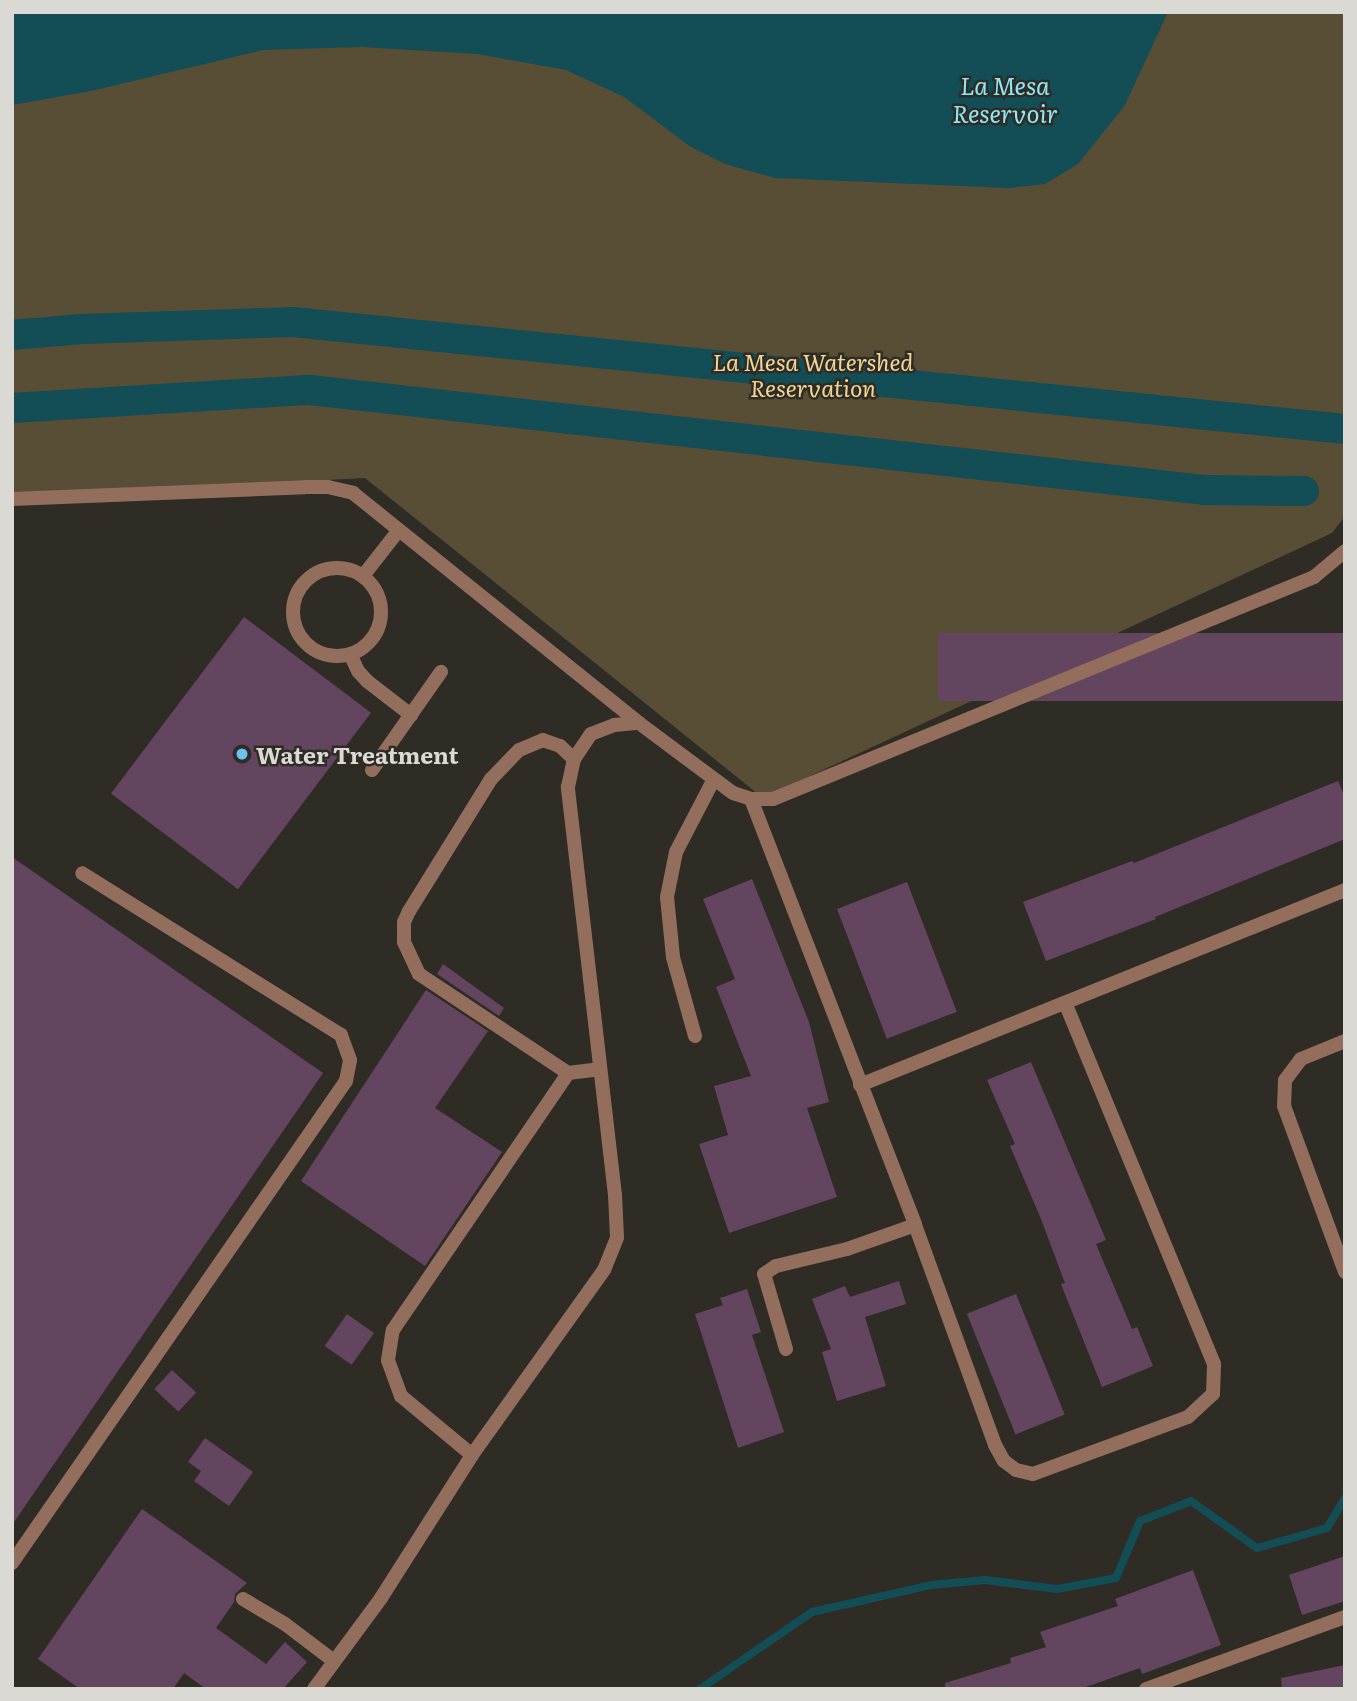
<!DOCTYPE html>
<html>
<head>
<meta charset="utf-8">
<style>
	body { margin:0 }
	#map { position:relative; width:1357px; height:1701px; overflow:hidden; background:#2f2c25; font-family:Literata,serif }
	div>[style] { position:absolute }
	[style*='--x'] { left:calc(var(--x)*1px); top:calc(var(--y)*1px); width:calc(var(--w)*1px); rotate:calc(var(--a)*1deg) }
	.green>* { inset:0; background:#584e36 }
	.water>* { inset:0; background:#134d55 }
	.stream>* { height:8px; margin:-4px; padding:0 4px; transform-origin:4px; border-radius:4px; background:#134d55 }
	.canal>* { height:30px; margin:-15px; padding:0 15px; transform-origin:15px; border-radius:15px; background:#134d55 }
	.building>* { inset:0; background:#634560; transform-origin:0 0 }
	.service>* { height:14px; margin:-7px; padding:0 7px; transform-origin:7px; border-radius:7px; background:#936e5d }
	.service>.ring { margin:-7px; padding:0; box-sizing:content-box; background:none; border:14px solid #936e5d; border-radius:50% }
	.minor>* { height:14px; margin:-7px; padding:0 7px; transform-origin:7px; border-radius:7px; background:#936e5d }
	.dots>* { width:19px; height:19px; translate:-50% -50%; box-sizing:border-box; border:4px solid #2f2c25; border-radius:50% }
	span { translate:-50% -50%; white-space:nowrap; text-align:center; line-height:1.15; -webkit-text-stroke:5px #2f2c25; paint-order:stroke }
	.park-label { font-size:23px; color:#f1d695; font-style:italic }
	.poi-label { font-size:23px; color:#dbd9d4; font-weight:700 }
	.left { translate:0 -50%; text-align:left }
	.water-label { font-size:24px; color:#8de7f5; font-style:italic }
	.frame { position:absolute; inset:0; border:14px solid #dbd9d4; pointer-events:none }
</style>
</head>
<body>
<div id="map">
	<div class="green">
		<i style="clip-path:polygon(12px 12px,1345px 12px,1345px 516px,1332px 533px,763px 798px,365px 478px,12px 496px)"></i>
	</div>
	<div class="water">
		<i style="clip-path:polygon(12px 12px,1168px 12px,1125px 105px,1078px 164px,1045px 184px,1009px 188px,775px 178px,725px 164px,691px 147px,624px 97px,566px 70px,477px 54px,361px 47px,263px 50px,91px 91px,12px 105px)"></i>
	</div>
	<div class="stream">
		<i style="--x:700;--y:1689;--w:136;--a:-34.5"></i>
		<i style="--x:812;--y:1612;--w:123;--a:-12.7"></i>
		<i style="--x:932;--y:1585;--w:53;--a:-5.4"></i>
		<i style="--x:985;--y:1580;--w:73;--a:7.1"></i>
		<i style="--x:1057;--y:1589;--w:60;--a:-10.6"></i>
		<i style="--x:1116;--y:1578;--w:62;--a:-67.2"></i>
		<i style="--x:1140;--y:1521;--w:55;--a:-21.4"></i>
		<i style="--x:1191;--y:1501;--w:81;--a:35.5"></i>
		<i style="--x:1257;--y:1548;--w:73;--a:-15.9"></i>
		<i style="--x:1327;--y:1528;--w:35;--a:-59"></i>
	</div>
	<div class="canal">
		<i style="--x:12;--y:335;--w:70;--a:-4.9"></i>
		<i style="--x:82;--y:329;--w:211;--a:-1.9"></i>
		<i style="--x:293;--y:322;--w:1057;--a:5.81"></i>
		<i style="--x:12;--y:408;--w:299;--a:-3.5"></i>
		<i style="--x:310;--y:390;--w:901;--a:6.38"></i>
		<i style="--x:1205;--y:490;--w:99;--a:0.6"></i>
	</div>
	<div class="building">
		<i style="left:244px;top:617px;width:159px;height:221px;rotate:37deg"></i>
		<i style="left:1345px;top:633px;width:68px;height:407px;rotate:90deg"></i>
		<i style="clip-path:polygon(1338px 781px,1345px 797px,1345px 839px,1155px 917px,1156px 919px,1046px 961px,1023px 902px,1132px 861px,1134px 863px)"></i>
		<i style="clip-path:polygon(12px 857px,323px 1073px,12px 1525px)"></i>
		<i style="clip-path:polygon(752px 879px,809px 1022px,829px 1102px,807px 1108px,837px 1197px,729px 1233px,699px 1144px,728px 1135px,714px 1086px,751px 1076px,716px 987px,735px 979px,703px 899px)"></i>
		<i style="left:907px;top:882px;width:139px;height:75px;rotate:69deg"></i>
		<i style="clip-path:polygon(443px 964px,504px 1008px,499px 1016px,437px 974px)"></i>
		<i style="clip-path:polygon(426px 990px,488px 1031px,435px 1108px,502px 1152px,425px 1266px,301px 1181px)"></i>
		<i style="clip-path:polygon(1031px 1062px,1106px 1240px,1096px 1244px,1132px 1329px,1137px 1327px,1153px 1366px,1102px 1387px,1061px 1284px,1065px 1283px,1041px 1219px,1010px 1146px,1015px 1144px,987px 1080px)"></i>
		<i style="clip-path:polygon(899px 1281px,906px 1304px,865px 1317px,886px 1386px,837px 1401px,822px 1352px,831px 1349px,812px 1299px,845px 1286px,850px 1297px)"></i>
		<i style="clip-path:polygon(747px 1289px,761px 1332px,752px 1335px,784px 1432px,738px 1448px,695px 1314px,723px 1305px,720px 1298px)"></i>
		<i style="left:1016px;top:1294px;width:130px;height:53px;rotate:68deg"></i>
		<i style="left:347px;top:1314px;width:33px;height:39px;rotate:35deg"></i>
		<i style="left:172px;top:1370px;width:33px;height:26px;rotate:43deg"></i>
		<i style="clip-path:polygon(205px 1438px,253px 1472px,229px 1506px,194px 1481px,201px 1471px,188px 1462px)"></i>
		<i style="clip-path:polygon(142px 1509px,247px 1583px,235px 1594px,234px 1602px,216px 1628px,266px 1664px,285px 1642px,307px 1662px,283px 1689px,206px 1689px,184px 1673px,173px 1689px,80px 1689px,38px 1659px)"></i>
		<i style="clip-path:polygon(1345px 1556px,1345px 1601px,1302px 1615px,1289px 1575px)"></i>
		<i style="clip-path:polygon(1193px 1570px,1221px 1645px,1142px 1674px,1140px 1668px,1080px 1689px,945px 1689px,945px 1683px,1011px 1663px,1010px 1658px,1046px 1647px,1040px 1632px,1118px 1606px,1115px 1599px)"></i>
		<i style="clip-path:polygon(1345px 1665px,1345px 1689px,1282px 1689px,1281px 1678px)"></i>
	</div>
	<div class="service">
		<i style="--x:12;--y:499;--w:293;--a:-2.3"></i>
		<i style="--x:305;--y:487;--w:23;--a:0"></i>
		<i style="--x:328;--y:487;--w:26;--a:13"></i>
		<i style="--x:353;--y:493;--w:367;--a:38.8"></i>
		<i class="ring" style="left:293px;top:568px;width:74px;height:74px"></i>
		<i style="--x:363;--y:576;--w:58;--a:-52"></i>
		<i style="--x:351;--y:656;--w:17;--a:65"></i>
		<i style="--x:358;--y:671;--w:13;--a:48"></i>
		<i style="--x:367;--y:681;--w:56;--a:37.7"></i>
		<i style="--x:574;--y:759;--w:19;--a:-137"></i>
		<i style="--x:560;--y:746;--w:18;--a:-161"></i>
		<i style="--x:543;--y:740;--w:26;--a:157"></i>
		<i style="--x:519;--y:750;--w:40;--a:134"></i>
		<i style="--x:491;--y:779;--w:155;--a:121.8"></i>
		<i style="--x:409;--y:911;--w:12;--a:114"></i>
		<i style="--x:404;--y:922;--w:20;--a:90"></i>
		<i style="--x:404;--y:942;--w:35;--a:65"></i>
		<i style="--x:419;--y:974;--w:179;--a:33.6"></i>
		<i style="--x:568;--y:1073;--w:31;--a:-7"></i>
		<i style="--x:372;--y:770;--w:120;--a:-54.9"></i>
		<i style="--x:695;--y:1036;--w:82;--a:-105.6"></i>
		<i style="--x:673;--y:957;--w:60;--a:-95.7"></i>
		<i style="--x:667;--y:897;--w:46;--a:-78.7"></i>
		<i style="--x:676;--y:852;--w:82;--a:-62.5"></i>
		<i style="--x:1345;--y:1041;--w:48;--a:157.8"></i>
		<i style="--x:1301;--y:1059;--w:26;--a:127"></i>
		<i style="--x:1285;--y:1080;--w:26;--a:92"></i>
		<i style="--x:1284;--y:1106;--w:177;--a:69.8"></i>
		<i style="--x:786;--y:1349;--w:78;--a:-106.3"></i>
		<i style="--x:764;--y:1274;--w:14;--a:-34"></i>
		<i style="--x:776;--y:1266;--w:73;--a:-13.5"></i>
		<i style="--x:847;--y:1249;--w:72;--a:-19.4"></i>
		<i style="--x:472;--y:1455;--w:92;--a:-140.3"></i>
		<i style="--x:401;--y:1396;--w:38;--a:-110"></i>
		<i style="--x:388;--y:1360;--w:30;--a:-81"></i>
		<i style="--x:393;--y:1330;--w:311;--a:-55.7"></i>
		<i style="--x:12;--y:1563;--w:586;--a:-55.28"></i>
		<i style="--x:346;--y:1081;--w:21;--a:-79"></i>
		<i style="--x:350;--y:1060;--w:27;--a:-110"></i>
		<i style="--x:341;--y:1035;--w:305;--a:-148"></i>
		<i style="--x:243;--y:1599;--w:49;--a:30.8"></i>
		<i style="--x:285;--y:1624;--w:61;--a:37.1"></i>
	</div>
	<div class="minor">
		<i style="--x:751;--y:799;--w:456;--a:68.9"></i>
		<i style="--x:915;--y:1225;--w:234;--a:70"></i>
		<i style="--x:995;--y:1445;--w:18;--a:61"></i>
		<i style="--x:1004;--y:1461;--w:15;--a:37"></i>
		<i style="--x:1016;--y:1470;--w:17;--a:13"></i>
		<i style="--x:1033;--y:1474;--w:165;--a:-20.2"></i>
		<i style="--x:1188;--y:1417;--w:34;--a:-43"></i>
		<i style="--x:1213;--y:1394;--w:30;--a:-88"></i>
		<i style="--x:1214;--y:1364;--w:391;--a:-112.4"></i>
		<i style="--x:860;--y:1085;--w:523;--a:-21.9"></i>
		<i style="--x:314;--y:1689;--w:113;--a:-53.6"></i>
		<i style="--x:381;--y:1598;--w:169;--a:-57.5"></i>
		<i style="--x:472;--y:1455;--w:227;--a:-54.5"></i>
		<i style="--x:604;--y:1270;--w:35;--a:-68"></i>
		<i style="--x:617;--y:1237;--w:42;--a:-92.7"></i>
		<i style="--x:615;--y:1195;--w:411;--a:-96.6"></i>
		<i style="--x:568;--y:787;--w:29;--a:-78"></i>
		<i style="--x:574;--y:759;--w:30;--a:-56"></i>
		<i style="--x:591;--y:734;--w:25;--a:-21"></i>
		<i style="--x:614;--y:725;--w:25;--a:-5"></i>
		<i style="--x:639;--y:723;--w:117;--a:36.7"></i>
		<i style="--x:733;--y:793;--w:19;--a:18"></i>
		<i style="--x:751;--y:799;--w:22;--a:0"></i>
		<i style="--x:773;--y:799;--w:585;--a:-22.31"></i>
		<i style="--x:1314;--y:577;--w:40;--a:-40"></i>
		<i style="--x:1146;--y:1689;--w:212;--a:-19.9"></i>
	</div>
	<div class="dots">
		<i style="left:242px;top:754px;background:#6ac3f1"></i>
	</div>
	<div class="park-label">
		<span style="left:813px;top:374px">La Mesa Watershed<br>Reservation</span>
	</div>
	<div class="poi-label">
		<span class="left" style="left:256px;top:754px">Water Treatment</span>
	</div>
	<div class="water-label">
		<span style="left:1005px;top:99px">La Mesa<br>Reservoir</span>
	</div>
	<div class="frame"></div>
</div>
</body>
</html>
